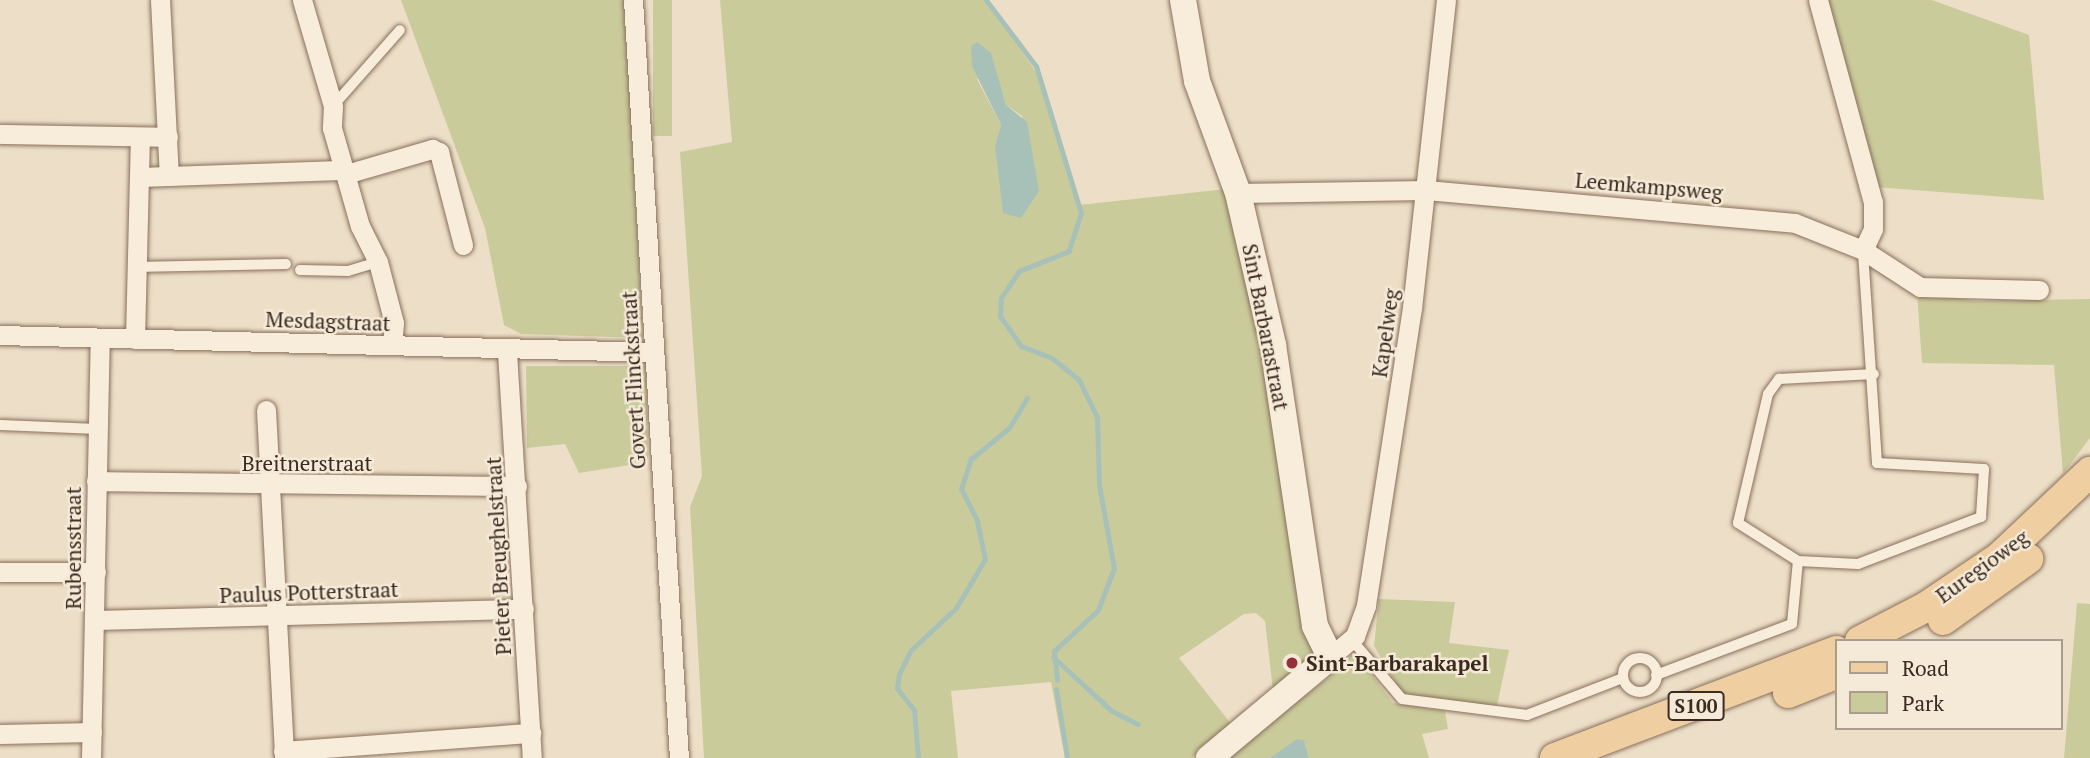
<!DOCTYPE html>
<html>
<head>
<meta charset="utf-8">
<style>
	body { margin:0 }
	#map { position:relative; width:2090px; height:758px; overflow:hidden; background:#eddfc7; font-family:"PT Serif",serif }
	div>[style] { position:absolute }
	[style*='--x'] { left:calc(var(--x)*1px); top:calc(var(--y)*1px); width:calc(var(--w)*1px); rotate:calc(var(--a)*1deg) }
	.green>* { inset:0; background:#cacb9b; transform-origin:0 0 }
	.water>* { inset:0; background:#a8c1b8 }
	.stream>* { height:5px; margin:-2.5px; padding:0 2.5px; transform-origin:2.5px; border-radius:2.5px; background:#a8c1b8 }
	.roads { filter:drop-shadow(0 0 2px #89705d) drop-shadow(0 0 2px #89705d) }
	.lane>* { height:10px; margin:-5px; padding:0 5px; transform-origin:5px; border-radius:5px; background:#f8eddb }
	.lane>.ring { margin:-5px; padding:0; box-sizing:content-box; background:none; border:10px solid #f8eddb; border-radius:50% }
	.street>* { height:19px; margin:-9.5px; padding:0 9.5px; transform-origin:9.5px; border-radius:9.5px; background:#f8eddb }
	.secondary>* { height:26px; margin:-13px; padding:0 13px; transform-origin:13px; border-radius:13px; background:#f8eddb }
	.primary>* { height:30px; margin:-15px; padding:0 15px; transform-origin:15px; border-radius:15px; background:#efcfa1 }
	.dots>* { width:19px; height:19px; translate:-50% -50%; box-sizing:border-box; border:4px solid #f5e9d7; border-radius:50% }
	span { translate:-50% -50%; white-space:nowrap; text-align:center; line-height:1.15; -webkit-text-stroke:5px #f5e9d7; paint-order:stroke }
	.shield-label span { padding:2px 5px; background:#f5e9d7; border:2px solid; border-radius:5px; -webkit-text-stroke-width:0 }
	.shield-label { font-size:19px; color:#3a2a20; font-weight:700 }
	.street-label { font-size:21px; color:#3a2a20 }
	.poi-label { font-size:21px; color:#3a2a20; font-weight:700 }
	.left { translate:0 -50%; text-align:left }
	.legend { position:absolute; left:1835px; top:639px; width:228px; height:91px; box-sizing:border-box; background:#f5e9d7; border:2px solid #aa9d8e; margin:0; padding:9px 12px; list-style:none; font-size:21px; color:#3a2a20 }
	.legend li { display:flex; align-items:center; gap:14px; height:35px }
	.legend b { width:35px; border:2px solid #aa9d8e }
</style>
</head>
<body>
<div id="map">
	<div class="green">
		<i style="clip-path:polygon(401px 0,625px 0,643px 338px,521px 334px,504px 325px,485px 228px)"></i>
		<i style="left:653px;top:0;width:19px;height:136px"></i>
		<i style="clip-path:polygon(evenodd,720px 0,986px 0,1037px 73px,1079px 205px,1226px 189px,1251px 291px,1289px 538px,1328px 642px,1273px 690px,1265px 621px,1256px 613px,1244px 614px,1179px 658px,1232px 725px,1191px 758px,1065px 758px,1051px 682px,951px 691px,958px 758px,704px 758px,690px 507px,702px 476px,680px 152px,732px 142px,720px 0,995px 71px,1006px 105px,1022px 116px,1031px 153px,995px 145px,1001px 125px,977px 79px,995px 71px)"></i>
		<i style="clip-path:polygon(1823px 0,1932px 0,2029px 35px,2044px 200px,1875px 187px)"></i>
		<i style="clip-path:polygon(1917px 293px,1975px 301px,2090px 299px,2090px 438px,2063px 474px,2054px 365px,1922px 363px)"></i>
		<i style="clip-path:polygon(526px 366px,646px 366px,648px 462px,579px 473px,565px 444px,527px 448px)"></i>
		<i style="clip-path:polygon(1379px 599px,1455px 602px,1449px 643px,1509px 650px,1496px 710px,1402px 693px,1374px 646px)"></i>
		<i style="clip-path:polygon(2077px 603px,2090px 604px,2090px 758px,2064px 758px)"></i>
		<i style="clip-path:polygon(1354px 652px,1393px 703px,1445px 711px,1448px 729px,1422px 734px,1429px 758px,1309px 758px,1304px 741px,1270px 758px,1219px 758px,1334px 674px)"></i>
	</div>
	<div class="water">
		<i style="clip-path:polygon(977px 42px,991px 53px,1006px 105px,1027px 122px,1039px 191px,1021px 218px,1003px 213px,995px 145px,1001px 125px,972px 66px,971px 46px)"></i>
		<i style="clip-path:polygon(1297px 739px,1304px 740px,1309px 758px,1270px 758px)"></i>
	</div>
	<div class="stream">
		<i style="--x:986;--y:0;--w:83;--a:52.9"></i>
		<i style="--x:1036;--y:66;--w:154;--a:73"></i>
		<i style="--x:1081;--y:213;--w:40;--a:108"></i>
		<i style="--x:1069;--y:251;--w:54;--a:158.2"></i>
		<i style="--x:1019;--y:271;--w:32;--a:124"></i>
		<i style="--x:1001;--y:298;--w:18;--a:93"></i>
		<i style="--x:1000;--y:316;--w:37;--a:55"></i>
		<i style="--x:1021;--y:346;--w:33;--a:21"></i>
		<i style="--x:1052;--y:358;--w:35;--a:39"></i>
		<i style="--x:1079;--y:380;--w:41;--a:64.1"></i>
		<i style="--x:1097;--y:417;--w:68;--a:88.3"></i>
		<i style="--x:1099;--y:485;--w:84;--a:79.8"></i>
		<i style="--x:1114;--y:568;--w:45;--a:110.9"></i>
		<i style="--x:1098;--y:610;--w:60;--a:137"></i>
		<i style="--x:1054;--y:651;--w:29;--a:84"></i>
		<i style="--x:1053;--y:657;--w:80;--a:42.5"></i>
		<i style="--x:1112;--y:711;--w:29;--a:27"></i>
		<i style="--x:1056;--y:689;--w:70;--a:80.9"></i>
		<i style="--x:918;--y:758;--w:48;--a:-94.8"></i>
		<i style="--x:914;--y:710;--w:28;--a:-128"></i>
		<i style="--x:897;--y:688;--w:14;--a:-82"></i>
		<i style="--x:899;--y:674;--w:25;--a:-64"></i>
		<i style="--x:910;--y:651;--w:63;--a:-43.1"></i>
		<i style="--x:956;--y:608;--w:57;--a:-59.4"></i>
		<i style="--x:985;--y:559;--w:40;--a:-102"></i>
		<i style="--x:977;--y:520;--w:35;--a:-117"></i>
		<i style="--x:961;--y:489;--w:32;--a:-72"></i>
		<i style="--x:971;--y:459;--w:49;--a:-39.2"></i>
		<i style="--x:1009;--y:428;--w:35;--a:-59"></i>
	</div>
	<div class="roads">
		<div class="lane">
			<i style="--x:333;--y:106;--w:101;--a:-48.6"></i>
			<i style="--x:134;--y:267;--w:152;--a:-1.1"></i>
			<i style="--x:300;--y:270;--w:48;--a:1.2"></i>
			<i style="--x:348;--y:271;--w:31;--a:-17"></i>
			<i style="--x:0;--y:425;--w:98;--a:2.3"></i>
			<i style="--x:1798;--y:561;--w:71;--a:-147.7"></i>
			<i style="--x:1738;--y:523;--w:132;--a:-76.9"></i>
			<i style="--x:1768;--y:394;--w:19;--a:-54"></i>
			<i style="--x:1779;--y:379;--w:95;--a:-3"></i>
			<i style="--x:1352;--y:640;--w:77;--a:49.7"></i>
			<i style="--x:1402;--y:699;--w:126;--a:7.3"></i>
			<i style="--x:1527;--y:715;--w:103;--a:-21.1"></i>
			<i class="ring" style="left:1623px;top:658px;width:24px;height:24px"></i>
			<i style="--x:1656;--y:675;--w:145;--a:-20.6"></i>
			<i style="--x:1792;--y:624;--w:63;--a:-84.6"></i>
			<i style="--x:1798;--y:561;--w:60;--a:2.9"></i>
			<i style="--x:1858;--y:564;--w:132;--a:-20.9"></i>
			<i style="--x:1981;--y:517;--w:48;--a:-86.4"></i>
			<i style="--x:1984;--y:469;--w:107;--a:-176.8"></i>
			<i style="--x:1877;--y:463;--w:211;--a:-93.8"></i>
		</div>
		<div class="street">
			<i style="--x:160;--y:0;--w:176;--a:87.1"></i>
			<i style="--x:302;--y:0;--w:110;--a:73.7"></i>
			<i style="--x:333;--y:106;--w:22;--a:93"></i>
			<i style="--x:332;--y:128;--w:102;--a:74.1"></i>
			<i style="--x:360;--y:226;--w:40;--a:63.4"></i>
			<i style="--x:378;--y:262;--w:63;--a:75.3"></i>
			<i style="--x:394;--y:323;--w:22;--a:95"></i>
			<i style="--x:633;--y:0;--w:759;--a:86.53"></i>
			<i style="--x:1818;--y:0;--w:209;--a:74.8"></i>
			<i style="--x:1873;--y:202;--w:27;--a:90"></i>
			<i style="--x:1873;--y:229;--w:23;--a:115"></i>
			<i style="--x:0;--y:134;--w:168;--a:1"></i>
			<i style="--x:346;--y:174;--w:90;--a:-16.2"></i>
			<i style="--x:432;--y:149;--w:8;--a:23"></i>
			<i style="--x:439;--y:152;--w:96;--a:75.5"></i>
			<i style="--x:142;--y:177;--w:203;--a:-2"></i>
			<i style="--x:1238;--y:193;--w:188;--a:-0.9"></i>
			<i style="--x:1426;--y:190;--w:370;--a:5.1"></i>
			<i style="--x:1795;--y:223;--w:73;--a:21.7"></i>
			<i style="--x:1863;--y:250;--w:68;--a:33"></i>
			<i style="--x:1920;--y:287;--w:119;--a:1.4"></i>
			<i style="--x:0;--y:335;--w:654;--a:1.49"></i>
			<i style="--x:135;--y:339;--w:202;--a:-88.6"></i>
			<i style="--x:507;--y:352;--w:407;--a:86.5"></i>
			<i style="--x:266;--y:410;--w:348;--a:87"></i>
			<i style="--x:96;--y:481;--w:421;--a:0.7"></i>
			<i style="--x:0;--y:572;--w:96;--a:0"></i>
			<i style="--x:96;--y:620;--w:428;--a:-1.5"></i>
			<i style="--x:1330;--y:657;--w:33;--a:-40"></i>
			<i style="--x:1355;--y:636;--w:33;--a:-70"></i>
			<i style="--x:1366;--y:605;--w:301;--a:-81.2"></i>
			<i style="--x:1412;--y:308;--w:310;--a:-83.7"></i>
			<i style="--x:0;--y:734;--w:92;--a:-1.2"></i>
			<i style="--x:283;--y:751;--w:249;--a:-4.2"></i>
			<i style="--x:91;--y:758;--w:420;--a:-88.8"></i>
		</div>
		<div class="secondary">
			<i style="--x:1183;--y:0;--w:82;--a:80.2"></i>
			<i style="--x:1197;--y:81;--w:119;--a:69.9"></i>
			<i style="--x:1238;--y:193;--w:156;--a:77"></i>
			<i style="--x:1273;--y:345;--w:284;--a:81.5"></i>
			<i style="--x:1315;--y:626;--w:34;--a:64"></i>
			<i style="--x:1330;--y:657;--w:158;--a:140.1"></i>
		</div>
		<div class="primary">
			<i style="--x:1943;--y:620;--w:105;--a:-35.7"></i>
			<i style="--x:1860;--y:641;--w:74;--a:-27.3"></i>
			<i style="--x:1926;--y:607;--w:89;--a:-34"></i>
			<i style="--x:2000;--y:557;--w:124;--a:-43.4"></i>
			<i style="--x:1788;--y:693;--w:52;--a:-21.6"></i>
			<i style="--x:1555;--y:758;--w:301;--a:-20.8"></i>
		</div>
	</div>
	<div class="dots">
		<i style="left:1292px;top:663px;background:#962f39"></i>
	</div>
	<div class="shield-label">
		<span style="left:1696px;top:706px">S100</span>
	</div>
	<div class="street-label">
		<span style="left:1649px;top:186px;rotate:5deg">Leemkampsweg</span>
		<span style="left:328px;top:321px;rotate:2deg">Mesdagstraat</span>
		<span style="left:1266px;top:327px;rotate:79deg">Sint Barbarastraat</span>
		<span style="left:1385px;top:333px;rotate:-82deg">Kapelweg</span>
		<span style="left:633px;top:380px;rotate:-93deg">Govert Flinckstraat</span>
		<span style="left:307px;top:463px">Breitnerstraat</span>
		<span style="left:73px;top:548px;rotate:-90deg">Rubensstraat</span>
		<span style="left:498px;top:556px;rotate:-93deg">Pieter Breughelstraat</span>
		<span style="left:1982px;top:566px;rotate:-36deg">Euregioweg</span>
		<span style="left:309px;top:592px;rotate:-2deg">Paulus Potterstraat</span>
	</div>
	<div class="poi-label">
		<span class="left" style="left:1306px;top:663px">Sint-Barbarakapel</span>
	</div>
	<ul class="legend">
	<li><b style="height:9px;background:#efcfa1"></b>Road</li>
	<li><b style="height:19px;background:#cacb9b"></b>Park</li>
	</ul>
</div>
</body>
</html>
